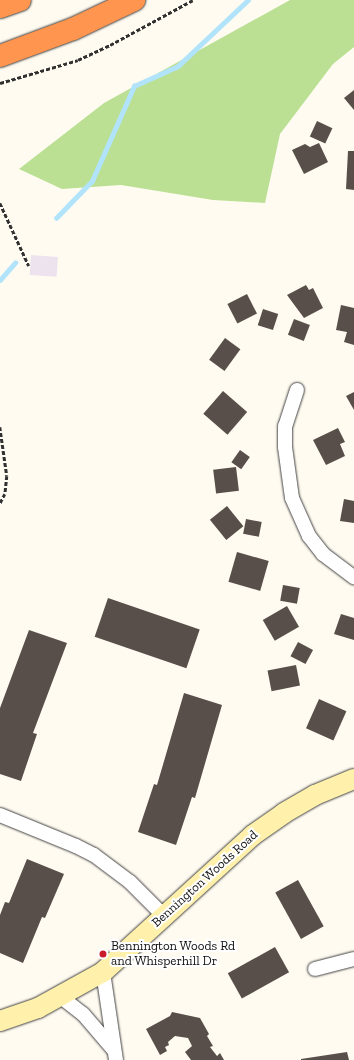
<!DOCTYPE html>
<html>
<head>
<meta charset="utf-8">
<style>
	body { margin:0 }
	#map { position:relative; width:354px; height:1060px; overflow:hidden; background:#fffbf1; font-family:"Zilla Slab",serif }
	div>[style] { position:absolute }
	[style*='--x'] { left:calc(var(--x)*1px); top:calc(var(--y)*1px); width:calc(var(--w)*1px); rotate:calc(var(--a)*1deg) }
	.industrial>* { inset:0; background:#ece3ee; transform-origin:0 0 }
	.forest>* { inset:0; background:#bbe094 }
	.stream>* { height:4.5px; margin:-2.25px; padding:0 2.25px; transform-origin:2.25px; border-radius:2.25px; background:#b1e4fb }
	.building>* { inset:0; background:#594f4a; transform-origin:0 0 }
	.path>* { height:2.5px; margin-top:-1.25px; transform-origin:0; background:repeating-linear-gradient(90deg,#313131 0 4px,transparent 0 6px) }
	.roads { filter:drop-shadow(0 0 1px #424242) drop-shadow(0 0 1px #424242) }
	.street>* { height:14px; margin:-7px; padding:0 7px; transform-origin:7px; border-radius:7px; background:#fff }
	.secondary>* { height:20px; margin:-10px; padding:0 10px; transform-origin:10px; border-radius:10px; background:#fff1ac }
	.highway>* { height:22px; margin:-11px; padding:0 11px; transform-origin:11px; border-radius:11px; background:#ff954f }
	.dots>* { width:11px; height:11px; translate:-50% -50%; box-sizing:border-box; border:2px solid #fff; border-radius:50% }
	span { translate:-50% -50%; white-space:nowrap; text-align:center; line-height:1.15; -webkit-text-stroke:4px #fff; paint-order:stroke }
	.street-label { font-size:13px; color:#0f0f0f }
	.poi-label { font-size:13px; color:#0f0f0f }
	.left { translate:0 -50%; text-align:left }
</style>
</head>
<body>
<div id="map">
	<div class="industrial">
		<i style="left:31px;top:255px;width:27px;height:20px;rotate:4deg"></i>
	</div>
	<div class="forest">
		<i style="clip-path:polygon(290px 0,354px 0,354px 47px,333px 64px,280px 134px,265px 203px,213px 200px,121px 185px,62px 189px,19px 169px,104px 103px)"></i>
	</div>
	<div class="stream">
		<i style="--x:56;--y:218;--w:52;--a:-45.8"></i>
		<i style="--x:92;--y:181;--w:104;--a:-66.1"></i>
		<i style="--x:134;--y:86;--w:48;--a:-24.4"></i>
		<i style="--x:178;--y:66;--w:96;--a:-43.3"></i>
		<i style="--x:0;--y:280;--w:23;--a:-49"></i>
	</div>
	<div class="building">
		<i style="clip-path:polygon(354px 90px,354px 110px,344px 98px)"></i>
		<i style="left:317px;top:121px;width:17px;height:17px;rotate:25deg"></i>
		<i style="clip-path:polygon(319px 143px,328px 162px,304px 174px,292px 150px,305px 144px,310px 147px)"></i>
		<i style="clip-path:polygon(348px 151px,354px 151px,354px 190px,346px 189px)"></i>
		<i style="clip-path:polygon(306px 285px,309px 290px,313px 288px,323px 308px,304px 318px,287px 295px)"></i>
		<i style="left:247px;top:294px;width:22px;height:22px;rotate:63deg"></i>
		<i style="clip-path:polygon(341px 305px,354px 308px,354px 345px,344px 342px,347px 332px,336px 330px)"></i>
		<i style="left:263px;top:309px;width:16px;height:17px;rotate:18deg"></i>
		<i style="left:294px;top:319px;width:17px;height:17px;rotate:21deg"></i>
		<i style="left:225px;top:338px;width:19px;height:27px;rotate:36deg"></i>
		<i style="left:223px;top:391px;width:32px;height:30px;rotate:41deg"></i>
		<i style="clip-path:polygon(354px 392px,354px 410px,346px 396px)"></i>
		<i style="clip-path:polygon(338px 428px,345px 442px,340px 444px,345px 456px,326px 465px,313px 440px)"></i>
		<i style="left:240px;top:450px;width:12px;height:15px;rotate:35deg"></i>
		<i style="left:236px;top:467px;width:24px;height:23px;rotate:83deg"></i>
		<i style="clip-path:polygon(344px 499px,354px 501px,354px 523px,340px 521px)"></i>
		<i style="left:227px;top:506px;width:26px;height:22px;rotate:51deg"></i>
		<i style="left:246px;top:519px;width:16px;height:15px;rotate:11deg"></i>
		<i style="left:237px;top:552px;width:33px;height:31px;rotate:16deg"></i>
		<i style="left:283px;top:585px;width:17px;height:16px;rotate:10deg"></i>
		<i style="left:108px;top:598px;width:97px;height:41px;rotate:19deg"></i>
		<i style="left:287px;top:606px;width:24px;height:28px;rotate:60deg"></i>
		<i style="clip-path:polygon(341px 614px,354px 618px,354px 640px,334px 634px)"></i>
		<i style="clip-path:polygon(29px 630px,67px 643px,33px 733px,37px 734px,21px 781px,0 774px,0 708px)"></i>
		<i style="left:298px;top:642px;width:17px;height:16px;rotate:28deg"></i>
		<i style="left:296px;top:665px;width:21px;height:29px;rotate:79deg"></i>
		<i style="clip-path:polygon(184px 693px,222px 705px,195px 798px,192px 797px,176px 845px,138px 832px,154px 784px,157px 785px)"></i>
		<i style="left:319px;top:699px;width:30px;height:32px;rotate:24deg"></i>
		<i style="clip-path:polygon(27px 859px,64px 874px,45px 918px,42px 917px,23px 963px,0 953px,0 915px,5px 902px,9px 903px)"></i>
		<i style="left:298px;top:880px;width:53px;height:26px;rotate:61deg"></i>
		<i style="left:275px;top:947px;width:29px;height:54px;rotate:61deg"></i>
		<i style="clip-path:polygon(172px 1012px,200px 1018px,209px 1034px,207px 1036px,213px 1046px,210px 1047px,217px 1056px,220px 1053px,224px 1060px,191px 1060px,185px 1052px,192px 1046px,188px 1038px,175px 1036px,168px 1042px,169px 1045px,165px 1047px,167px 1051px,160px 1055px,146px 1029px,170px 1016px)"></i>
		<i style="clip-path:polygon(347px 1052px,349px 1060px,301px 1060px,301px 1059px)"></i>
	</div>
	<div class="path">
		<i style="--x:0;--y:83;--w:81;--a:-16.4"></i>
		<i style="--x:78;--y:60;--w:35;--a:-25"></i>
		<i style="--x:110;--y:45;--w:94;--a:-28.5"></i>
		<i style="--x:0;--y:203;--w:69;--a:65.3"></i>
		<i style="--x:0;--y:427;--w:49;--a:81.9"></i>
		<i style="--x:7;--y:476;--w:18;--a:96"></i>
		<i style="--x:5;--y:494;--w:11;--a:117"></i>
	</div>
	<div class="roads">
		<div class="street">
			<i style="--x:297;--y:390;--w:38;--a:108"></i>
			<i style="--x:285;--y:426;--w:21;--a:90"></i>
			<i style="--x:285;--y:447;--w:51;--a:82.2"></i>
			<i style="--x:292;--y:498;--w:42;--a:65.9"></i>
			<i style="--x:309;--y:536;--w:23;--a:52"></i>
			<i style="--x:323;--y:554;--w:39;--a:37"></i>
			<i style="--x:0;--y:815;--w:82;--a:22.2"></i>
			<i style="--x:76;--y:846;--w:20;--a:27"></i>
			<i style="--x:94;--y:855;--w:45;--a:36.9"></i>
			<i style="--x:130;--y:882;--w:48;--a:45"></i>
			<i style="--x:315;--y:969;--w:40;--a:-14.4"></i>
			<i style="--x:103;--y:972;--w:89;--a:81.6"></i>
			<i style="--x:61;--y:997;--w:28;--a:38"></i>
			<i style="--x:83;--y:1014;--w:46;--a:49.4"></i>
		</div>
		<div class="secondary">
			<i style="--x:0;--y:1021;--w:40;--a:-18.9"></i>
			<i style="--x:38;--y:1008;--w:74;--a:-29"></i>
			<i style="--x:103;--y:972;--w:203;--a:-42.4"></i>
			<i style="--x:253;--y:835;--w:38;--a:-35"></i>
			<i style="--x:284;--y:813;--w:36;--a:-30"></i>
			<i style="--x:315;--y:795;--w:42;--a:-22.3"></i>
		</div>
		<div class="highway">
			<i style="--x:0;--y:7;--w:21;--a:-19"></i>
			<i style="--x:0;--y:56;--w:78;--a:-20.3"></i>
			<i style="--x:73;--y:29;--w:68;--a:-25.4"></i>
		</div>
	</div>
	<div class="dots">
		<i style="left:103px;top:954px;background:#cc1a2d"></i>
	</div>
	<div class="street-label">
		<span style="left:205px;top:879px;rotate:-42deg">Bennington Woods Road</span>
	</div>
	<div class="poi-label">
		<span class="left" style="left:111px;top:954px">Bennington Woods Rd<br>and Whisperhill Dr</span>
	</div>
</div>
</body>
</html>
